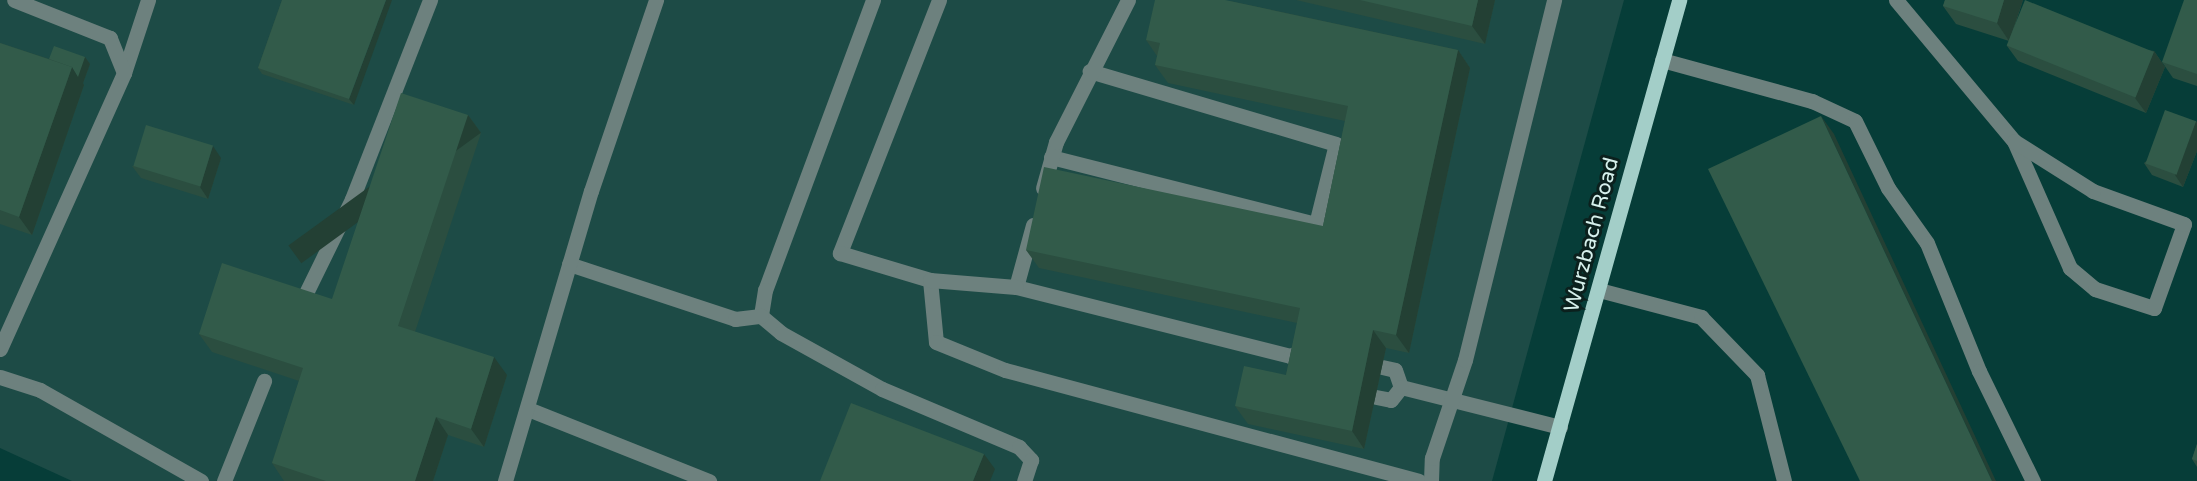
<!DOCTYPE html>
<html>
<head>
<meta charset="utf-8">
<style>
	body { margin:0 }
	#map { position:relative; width:2197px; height:481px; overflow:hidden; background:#063d38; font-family:"Varela Round",sans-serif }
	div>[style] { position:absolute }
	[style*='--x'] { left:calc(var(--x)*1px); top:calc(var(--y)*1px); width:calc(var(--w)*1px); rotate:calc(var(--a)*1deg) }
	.built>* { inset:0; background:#1d4b46 }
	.minor>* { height:15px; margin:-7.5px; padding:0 7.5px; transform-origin:7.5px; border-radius:7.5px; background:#6d817e }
	.major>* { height:15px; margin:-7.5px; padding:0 7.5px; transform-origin:7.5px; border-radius:7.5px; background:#a3cec8 }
	.wall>* { inset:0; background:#2b4e40 }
	.shaded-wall>* { inset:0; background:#234034; transform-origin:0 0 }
	.building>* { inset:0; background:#325b4a; transform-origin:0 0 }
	span { translate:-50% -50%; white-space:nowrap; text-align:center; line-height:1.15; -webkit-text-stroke:6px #0b201d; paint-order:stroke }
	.street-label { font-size:21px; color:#d6f0ec }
</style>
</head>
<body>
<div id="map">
	<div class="built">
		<i style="clip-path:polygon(0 0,1624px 0,1492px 481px,72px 481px,0 448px)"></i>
	</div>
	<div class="minor">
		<i style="--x:873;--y:0;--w:309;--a:110.4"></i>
		<i style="--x:765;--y:290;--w:26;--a:99"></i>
		<i style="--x:761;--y:316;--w:26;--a:40"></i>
		<i style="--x:781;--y:333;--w:115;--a:29"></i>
		<i style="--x:882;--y:389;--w:149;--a:22.9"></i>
		<i style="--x:1019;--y:447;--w:18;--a:47"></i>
		<i style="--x:1031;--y:460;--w:22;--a:108"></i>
		<i style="--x:939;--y:0;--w:272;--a:111.4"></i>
		<i style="--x:840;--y:253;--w:94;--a:16.7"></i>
		<i style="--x:930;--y:280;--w:62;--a:84.5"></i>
		<i style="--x:936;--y:342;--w:74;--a:22.1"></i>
		<i style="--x:1005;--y:370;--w:428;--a:15"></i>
		<i style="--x:1896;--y:0;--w:184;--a:50.1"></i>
		<i style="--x:2014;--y:141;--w:139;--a:66.2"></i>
		<i style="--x:2070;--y:268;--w:33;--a:40"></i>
		<i style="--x:2095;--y:289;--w:62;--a:17.9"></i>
		<i style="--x:2154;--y:308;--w:89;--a:-70.3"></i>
		<i style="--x:2184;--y:224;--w:97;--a:-160.1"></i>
		<i style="--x:2093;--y:191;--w:93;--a:-147.7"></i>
		<i style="--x:1662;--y:60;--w:156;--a:15.3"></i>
		<i style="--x:1812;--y:101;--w:47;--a:24.9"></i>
		<i style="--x:1855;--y:121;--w:75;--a:63.8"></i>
		<i style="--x:1888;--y:188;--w:67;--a:54.7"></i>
		<i style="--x:1927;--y:243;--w:138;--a:67.9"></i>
		<i style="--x:1979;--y:371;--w:123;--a:63.9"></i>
		<i style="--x:124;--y:73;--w:77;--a:-71.8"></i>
		<i style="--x:1051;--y:157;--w:273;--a:14.2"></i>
		<i style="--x:1316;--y:224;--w:82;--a:-76"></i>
		<i style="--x:1336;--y:144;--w:257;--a:-163.5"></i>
		<i style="--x:1043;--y:188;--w:48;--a:-74.2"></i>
		<i style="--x:1056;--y:142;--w:159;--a:-63.1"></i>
		<i style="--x:1033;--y:225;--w:64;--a:105.3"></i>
		<i style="--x:1016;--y:287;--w:283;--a:14.1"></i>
		<i style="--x:1290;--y:356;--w:20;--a:-24"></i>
		<i style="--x:569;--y:264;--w:175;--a:18.3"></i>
		<i style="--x:735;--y:319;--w:26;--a:-7"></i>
		<i style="--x:930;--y:280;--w:86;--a:4.7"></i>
		<i style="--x:1599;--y:290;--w:106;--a:14.8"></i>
		<i style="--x:1701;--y:317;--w:81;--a:46"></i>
		<i style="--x:1757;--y:375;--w:109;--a:75.7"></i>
		<i style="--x:306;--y:293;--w:105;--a:-63.9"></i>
		<i style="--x:352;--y:199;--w:214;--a:-68.6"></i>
		<i style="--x:0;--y:349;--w:303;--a:-65.8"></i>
		<i style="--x:124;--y:73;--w:38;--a:-112"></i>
		<i style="--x:110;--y:38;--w:103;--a:-158.4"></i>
		<i style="--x:1382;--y:367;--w:13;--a:13"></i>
		<i style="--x:1395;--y:370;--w:18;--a:71"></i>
		<i style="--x:0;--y:377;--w:42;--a:18"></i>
		<i style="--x:40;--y:390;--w:185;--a:29.5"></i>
		<i style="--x:1401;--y:387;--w:164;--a:14.1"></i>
		<i style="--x:1376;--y:397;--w:15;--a:11"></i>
		<i style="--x:1391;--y:400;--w:16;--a:-52"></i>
		<i style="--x:528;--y:409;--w:195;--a:21.7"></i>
		<i style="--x:224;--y:481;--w:108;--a:-68.2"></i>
		<i style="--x:505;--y:481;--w:302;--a:-73.5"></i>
		<i style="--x:591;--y:191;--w:202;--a:-71.2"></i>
		<i style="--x:1431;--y:481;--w:23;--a:-88"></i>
		<i style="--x:1432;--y:458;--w:103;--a:-71.4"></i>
		<i style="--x:1465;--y:360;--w:371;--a:-76.1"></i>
	</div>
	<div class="major">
		<i style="--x:1544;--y:481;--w:500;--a:-74.3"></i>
	</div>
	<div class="wall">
		<i style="clip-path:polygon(282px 0,354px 105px,262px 74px,258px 68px)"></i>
		<i style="clip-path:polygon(1296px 0,1495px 0,1485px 44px)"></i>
		<i style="clip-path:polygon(1945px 0,2023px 0,2014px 29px,2154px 51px,2165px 67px,2146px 113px,2018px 61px,2007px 46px,2009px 41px,1956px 24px,1943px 6px)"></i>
		<i style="clip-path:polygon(2197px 0,2197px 86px,2173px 78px,2162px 62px)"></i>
		<i style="clip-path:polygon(1230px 1px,1458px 50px,1470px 68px,1409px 353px,1386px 348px,1364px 449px,1248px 424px,1235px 406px,1286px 375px,1297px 323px,1039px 268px,1026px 250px,1323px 226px,1345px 121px,1168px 83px,1155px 65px,1157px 56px,1146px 40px)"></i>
		<i style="clip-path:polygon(0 43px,49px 59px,85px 57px,90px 64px,83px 83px,84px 85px,32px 235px,0 224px)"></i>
		<i style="clip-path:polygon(468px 115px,481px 133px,415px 332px,507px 375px,484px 447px,448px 435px,433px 481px,284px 481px,272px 463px,299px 381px,212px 352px,199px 334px,332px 299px)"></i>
		<i style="clip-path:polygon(2196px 121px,2197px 123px,2197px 151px,2183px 187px,2152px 175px,2144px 163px)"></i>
		<i style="clip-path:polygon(221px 158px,208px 199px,141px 178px,132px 166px)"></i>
		<i style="clip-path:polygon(2197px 444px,2197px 467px,2192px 459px)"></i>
	</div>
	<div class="shaded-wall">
		<i style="clip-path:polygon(386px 0,392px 0,354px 105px,349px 99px)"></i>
		<i style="clip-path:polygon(1478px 0,1495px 0,1485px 44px,1472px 26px)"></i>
		<i style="clip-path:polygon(2004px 0,2023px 0,2009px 41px,1997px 23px)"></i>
		<i style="clip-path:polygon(1458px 50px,1470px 68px,1409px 353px,1396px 335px)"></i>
		<i style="clip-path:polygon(2154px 51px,2165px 67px,2146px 113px,2135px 98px)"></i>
		<i style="clip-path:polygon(85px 57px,90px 64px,83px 83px,84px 85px,32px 235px,19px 217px,72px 67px)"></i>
		<i style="left:468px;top:115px;width:22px;height:222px;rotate:54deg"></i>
		<i style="clip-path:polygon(1821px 116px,1834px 134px,1996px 481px,1992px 481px)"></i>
		<i style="clip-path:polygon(2196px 121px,2197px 123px,2197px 151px,2183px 187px,2175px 175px)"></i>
		<i style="clip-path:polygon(213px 146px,221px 158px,208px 199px,200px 187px)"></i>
		<i style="clip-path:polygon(1373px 330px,1386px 348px,1364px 449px,1352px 431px)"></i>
		<i style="clip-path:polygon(494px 357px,507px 375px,484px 447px,471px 429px)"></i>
		<i style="clip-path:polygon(436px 417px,448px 435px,433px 481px,415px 481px)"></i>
		<i style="clip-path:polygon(984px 454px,995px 469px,990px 481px,973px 481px)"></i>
	</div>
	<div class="building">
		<i style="clip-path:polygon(282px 0,386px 0,349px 99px,258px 68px)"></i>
		<i style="clip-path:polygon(1155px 0,1225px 0,1458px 50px,1396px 335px,1373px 330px,1352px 431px,1235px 406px,1244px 366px,1286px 375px,1300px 308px,1026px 250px,1044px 167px,1323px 226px,1348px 106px,1155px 65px,1160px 43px,1146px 40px)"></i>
		<i style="clip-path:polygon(1360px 0,1478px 0,1472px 26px)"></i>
		<i style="clip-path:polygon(1945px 0,2004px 0,1997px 23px,1943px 6px)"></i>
		<i style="left:2025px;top:0;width:139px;height:49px;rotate:22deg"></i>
		<i style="clip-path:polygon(2184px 0,2197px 0,2197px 74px,2162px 62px)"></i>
		<i style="clip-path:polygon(0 43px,72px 67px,19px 217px,0 210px)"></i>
		<i style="clip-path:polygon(54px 46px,85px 57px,78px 77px,72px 67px,49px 59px)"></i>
		<i style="clip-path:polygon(401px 93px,468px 115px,398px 326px,494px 357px,471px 429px,436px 417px,415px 481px,326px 481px,272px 463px,303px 368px,199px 334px,222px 263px,332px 299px)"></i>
		<i style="left:2165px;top:110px;width:33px;height:57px;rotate:20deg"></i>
		<i style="clip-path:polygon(1821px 116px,1992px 481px,1860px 481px,1708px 169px)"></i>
		<i style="left:146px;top:125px;width:70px;height:43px;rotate:17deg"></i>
		<i style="clip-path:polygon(851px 403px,984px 454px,973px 481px,820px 481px)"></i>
		<i style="clip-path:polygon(2197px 444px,2197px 461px,2192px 459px)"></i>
	</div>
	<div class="street-label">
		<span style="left:1592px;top:235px;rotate:-75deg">Wurzbach Road</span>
	</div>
</div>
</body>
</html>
